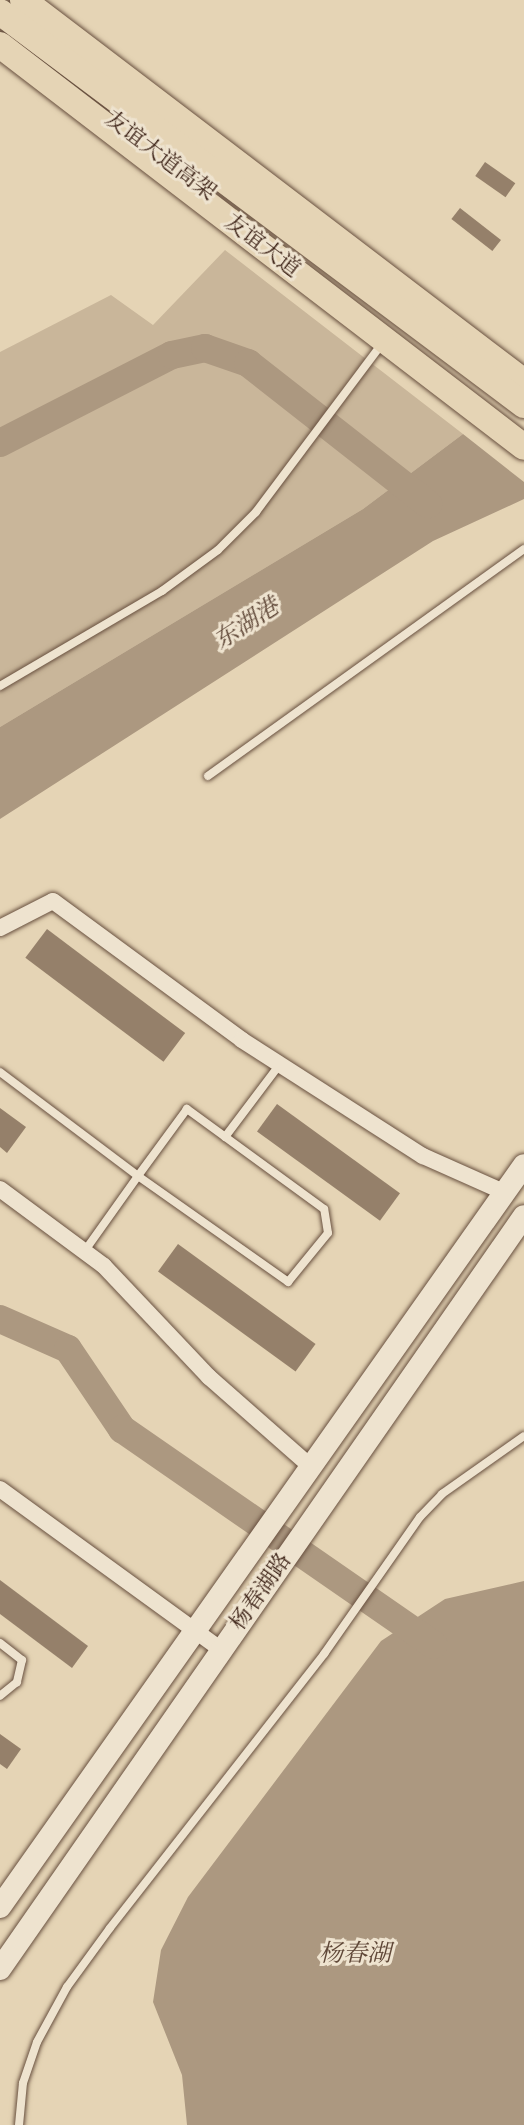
<!DOCTYPE html>
<html>
<head>
<meta charset="utf-8">
<style>
	body { margin:0 }
	#map { position:relative; width:524px; height:2125px; overflow:hidden; background:#e5d4b5; font-family:"EB Garamond","Noto Serif SC",serif }
	div>[style] { position:absolute }
	[style*='--x'] { left:calc(var(--x)*1px); top:calc(var(--y)*1px); width:calc(var(--w)*1px); rotate:calc(var(--a)*1deg) }
	.green>* { inset:0; background:#c9b69a }
	.water>* { inset:0; background:#ac9880 }
	.river>* { height:28px; margin:-14px; padding:0 14px; transform-origin:14px; border-radius:14px; background:#ac9880 }
	.building>* { inset:0; background:#95806a; transform-origin:0 0 }
	.roads { filter:drop-shadow(0 0 2px #68503f) drop-shadow(0 0 2px #68503f) }
	.service>* { height:8px; margin:-4px; padding:0 4px; transform-origin:4px; border-radius:4px; background:#eee3cf }
	.minor>* { height:16px; margin:-8px; padding:0 8px; transform-origin:8px; border-radius:8px; background:#eee3cf }
	.secondary>* { height:22px; margin:-11px; padding:0 11px; transform-origin:11px; border-radius:11px; background:#eee3cf }
	.primary>* { height:26px; margin:-13px; padding:0 13px; transform-origin:13px; border-radius:13px; background:#e5d4b5 }
	span { translate:-50% -50%; white-space:nowrap; text-align:center; line-height:1.15; -webkit-text-stroke:6px #eee3cf; paint-order:stroke }
	.street-label { font-size:22px; color:#3e2418 }
	.water-label { font-size:24px; color:#5f4737; font-style:italic }
</style>
</head>
<body>
<div id="map">
	<div class="green">
		<i style="clip-path:polygon(225px 250px,463px 434px,363px 509px,0 727px,0 352px,111px 295px,153px 325px)"></i>
	</div>
	<div class="water">
		<i style="clip-path:polygon(463px 434px,524px 482px,524px 499px,433px 541px,0 819px,0 727px,363px 509px)"></i>
		<i style="clip-path:polygon(524px 1581px,524px 2125px,187px 2125px,182px 2075px,153px 2002px,161px 1950px,188px 1897px,381px 1641px,445px 1599px)"></i>
	</div>
	<div class="river">
		<i style="--x:0;--y:443;--w:193;--a:-27.1"></i>
		<i style="--x:172;--y:355;--w:34;--a:-12"></i>
		<i style="--x:205;--y:348;--w:46;--a:19.2"></i>
		<i style="--x:248;--y:363;--w:229;--a:38.1"></i>
		<i style="--x:0;--y:1319;--w:74;--a:23.8"></i>
		<i style="--x:68;--y:1349;--w:97;--a:56"></i>
		<i style="--x:122;--y:1429;--w:379;--a:34.7"></i>
	</div>
	<div class="building">
		<i style="left:485px;top:162px;width:37px;height:17px;rotate:35deg"></i>
		<i style="left:460px;top:208px;width:52px;height:14px;rotate:38deg"></i>
		<i style="left:47px;top:929px;width:173px;height:36px;rotate:37deg"></i>
		<i style="left:277px;top:1104px;width:152px;height:34px;rotate:36deg"></i>
		<i style="clip-path:polygon(0 1108px,26px 1127px,7px 1153px,0 1147px)"></i>
		<i style="left:178px;top:1244px;width:170px;height:34px;rotate:36deg"></i>
		<i style="clip-path:polygon(0 1580px,88px 1646px,72px 1668px,0 1614px)"></i>
		<i style="clip-path:polygon(0 1734px,21px 1749px,7px 1769px,0 1764px)"></i>
	</div>
	<div class="roads">
		<div class="service">
			<i style="--x:0;--y:686;--w:188;--a:-30.4"></i>
			<i style="--x:162;--y:591;--w:69;--a:-36.2"></i>
			<i style="--x:218;--y:550;--w:54;--a:-45"></i>
			<i style="--x:256;--y:512;--w:212;--a:-53.2"></i>
			<i style="--x:208;--y:776;--w:389;--a:-35.7"></i>
			<i style="--x:0;--y:1072;--w:173;--a:37"></i>
			<i style="--x:138;--y:1176;--w:184;--a:35.2"></i>
			<i style="--x:288;--y:1282;--w:63;--a:-50.8"></i>
			<i style="--x:328;--y:1233;--w:24;--a:-99"></i>
			<i style="--x:324;--y:1209;--w:170;--a:-143.9"></i>
			<i style="--x:187;--y:1109;--w:83;--a:126.2"></i>
			<i style="--x:138;--y:1176;--w:93;--a:125.4"></i>
			<i style="--x:225;--y:1137;--w:91;--a:-53"></i>
			<i style="--x:0;--y:1643;--w:28;--a:38"></i>
			<i style="--x:22;--y:1660;--w:23;--a:103"></i>
			<i style="--x:17;--y:1682;--w:22;--a:141"></i>
			<i style="--x:19;--y:2125;--w:42;--a:-84.6"></i>
			<i style="--x:23;--y:2083;--w:43;--a:-71.1"></i>
			<i style="--x:37;--y:2042;--w:63;--a:-61.4"></i>
			<i style="--x:67;--y:1987;--w:73;--a:-53.9"></i>
			<i style="--x:110;--y:1928;--w:348;--a:-52"></i>
			<i style="--x:324;--y:1654;--w:167;--a:-55"></i>
			<i style="--x:420;--y:1517;--w:32;--a:-46"></i>
			<i style="--x:442;--y:1494;--w:100;--a:-35.3"></i>
		</div>
		<div class="minor">
			<i style="--x:0;--y:928;--w:59;--a:-27"></i>
			<i style="--x:53;--y:901;--w:235;--a:36.3"></i>
			<i style="--x:242;--y:1040;--w:215;--a:32.7"></i>
			<i style="--x:423;--y:1156;--w:89;--a:24"></i>
			<i style="--x:0;--y:1189;--w:129;--a:36.5"></i>
			<i style="--x:104;--y:1266;--w:153;--a:46.6"></i>
			<i style="--x:209;--y:1377;--w:135;--a:41.4"></i>
			<i style="--x:0;--y:1489;--w:272;--a:36"></i>
		</div>
		<div class="secondary">
			<i style="--x:0;--y:1907;--w:908;--a:-54.77"></i>
			<i style="--x:0;--y:1969;--w:917;--a:-55.17"></i>
		</div>
		<div class="primary">
			<i style="--x:23;--y:0;--w:630;--a:37.32"></i>
			<i style="--x:0;--y:12;--w:655;--a:36.87"></i>
			<i style="--x:0;--y:45;--w:660;--a:37.49"></i>
		</div>
	</div>
	<div class="street-label">
		<span style="left:161px;top:155px;rotate:37deg">友谊大道高架</span>
		<span style="left:263px;top:245px;rotate:37deg">友谊大道</span>
		<span style="left:260px;top:1591px;rotate:-55deg">杨春湖路</span>
	</div>
	<div class="water-label">
		<span style="left:246px;top:623px;rotate:-33deg">东湖港</span>
		<span style="left:355px;top:1953px">杨春湖</span>
	</div>
</div>
</body>
</html>
